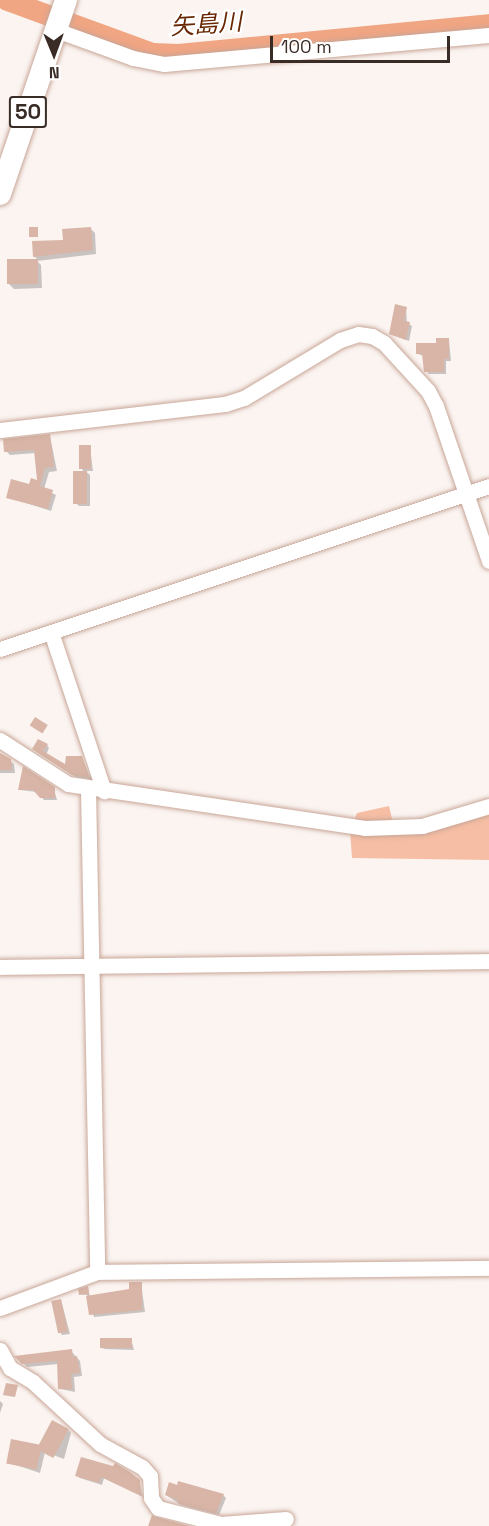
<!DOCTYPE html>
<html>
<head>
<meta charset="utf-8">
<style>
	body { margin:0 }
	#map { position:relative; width:489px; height:1526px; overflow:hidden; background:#fbf4f1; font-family:"Space Grotesk","Noto Sans JP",sans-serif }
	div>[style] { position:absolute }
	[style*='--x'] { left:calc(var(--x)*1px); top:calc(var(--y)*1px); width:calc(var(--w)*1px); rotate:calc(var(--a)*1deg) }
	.green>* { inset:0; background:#f6bea4 }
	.shadow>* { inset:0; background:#0003 }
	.river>* { height:21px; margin:-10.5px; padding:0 10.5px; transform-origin:10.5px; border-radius:10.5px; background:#f0a583 }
	.building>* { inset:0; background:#d8b5a6; transform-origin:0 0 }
	.roads { filter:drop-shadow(0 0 2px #c8a697) drop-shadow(0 0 2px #c8a697) }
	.street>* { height:15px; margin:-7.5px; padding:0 7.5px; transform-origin:7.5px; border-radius:7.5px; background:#fff }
	.primary>* { height:22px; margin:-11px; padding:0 11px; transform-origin:11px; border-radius:11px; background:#fff }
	span { translate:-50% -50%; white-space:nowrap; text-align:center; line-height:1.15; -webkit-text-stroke:4.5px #fff; paint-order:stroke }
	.shield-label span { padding:2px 4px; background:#fff; border:2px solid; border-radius:4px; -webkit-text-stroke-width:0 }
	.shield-label { font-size:21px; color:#392b25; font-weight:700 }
	.water-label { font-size:24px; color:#672600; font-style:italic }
	.north { position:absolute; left:24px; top:24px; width:60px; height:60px; -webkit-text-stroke:4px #fff; paint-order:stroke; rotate:179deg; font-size:16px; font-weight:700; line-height:24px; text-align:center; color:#392b25 }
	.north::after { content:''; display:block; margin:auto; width:21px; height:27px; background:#392b25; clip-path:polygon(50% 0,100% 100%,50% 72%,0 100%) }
	.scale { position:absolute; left:270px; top:36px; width:180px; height:27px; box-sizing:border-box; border:3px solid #392b25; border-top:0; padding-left:8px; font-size:18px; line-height:21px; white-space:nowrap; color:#392b25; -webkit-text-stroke:4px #fff; paint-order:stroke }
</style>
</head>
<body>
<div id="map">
	<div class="green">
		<i style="clip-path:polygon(489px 802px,489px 860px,352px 858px,350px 830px,357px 813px,389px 806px,393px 823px,418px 822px)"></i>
	</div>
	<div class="shadow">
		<i style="clip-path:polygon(90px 228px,95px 233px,96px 254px,37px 261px,41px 265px,42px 288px,14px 289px,9px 284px,9px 262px,39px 261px,34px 256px)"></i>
		<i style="clip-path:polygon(406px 308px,407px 323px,412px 326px,409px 341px,390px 334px)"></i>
		<i style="clip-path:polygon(449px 340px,451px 361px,446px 361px,446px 374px,428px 374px,424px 356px,418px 354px)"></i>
		<i style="clip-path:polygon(50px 436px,57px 471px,49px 472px,44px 489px,56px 495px,51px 511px,8px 497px,39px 482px,35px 453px,10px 455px,6px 451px)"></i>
		<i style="clip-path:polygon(90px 447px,93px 471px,85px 471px,90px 475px,90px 506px,79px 506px,76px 503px,85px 473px,81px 468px)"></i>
		<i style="clip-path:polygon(47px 745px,49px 748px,46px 755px,66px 767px,82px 758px,91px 779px,76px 777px,37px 752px)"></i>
		<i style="clip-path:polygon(0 754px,14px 764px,15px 773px,0 773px)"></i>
		<i style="clip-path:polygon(54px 789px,57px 800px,44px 800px,37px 792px,20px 790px)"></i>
		<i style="clip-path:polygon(141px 1283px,145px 1312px,94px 1317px,87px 1295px,80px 1294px,88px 1287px,90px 1297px,131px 1290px)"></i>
		<i style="clip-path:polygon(61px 1300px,70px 1334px,62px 1335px,60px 1332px)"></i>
		<i style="clip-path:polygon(131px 1339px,134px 1350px,102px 1349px)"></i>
		<i style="clip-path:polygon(71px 1351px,80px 1361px,82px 1376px,74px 1377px,75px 1392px,60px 1389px,58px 1364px,27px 1367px,17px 1357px)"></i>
		<i style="clip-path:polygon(0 1401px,3px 1404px,0 1413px)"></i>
		<i style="clip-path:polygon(69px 1430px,71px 1433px,64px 1459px,45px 1452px,40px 1473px,7px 1462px,41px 1446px,45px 1451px)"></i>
		<i style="clip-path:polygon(82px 1459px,139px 1481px,143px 1497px,104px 1478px,102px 1485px,80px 1478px,77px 1476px)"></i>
		<i style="clip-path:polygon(166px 1495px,223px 1495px,226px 1498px,219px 1515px,181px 1505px)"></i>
	</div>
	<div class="river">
		<i style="--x:7;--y:0;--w:154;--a:20.1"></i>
		<i style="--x:152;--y:53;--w:26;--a:2"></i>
		<i style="--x:178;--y:54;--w:312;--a:-5.5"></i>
	</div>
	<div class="building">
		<i style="left:29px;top:227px;width:9px;height:10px"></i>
		<i style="clip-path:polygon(91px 227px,93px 250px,33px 257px,32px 241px,63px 240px,62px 229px)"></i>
		<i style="left:38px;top:259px;width:25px;height:31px;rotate:90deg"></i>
		<i style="clip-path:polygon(395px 304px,407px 307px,404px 321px,410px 322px,406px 340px,389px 334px)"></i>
		<i style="clip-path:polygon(436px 338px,449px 338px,449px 359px,444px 359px,444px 372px,424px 372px,422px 354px,416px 354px,416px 343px,436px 343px)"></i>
		<i style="clip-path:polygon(50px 434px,54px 467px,45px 468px,40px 486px,53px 490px,48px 509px,6px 498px,11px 479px,29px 484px,31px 478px,37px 480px,34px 450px,4px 452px,3px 439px)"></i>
		<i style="left:79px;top:445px;width:12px;height:24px"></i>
		<i style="left:73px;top:471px;width:14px;height:33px"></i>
		<i style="left:35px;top:717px;width:15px;height:10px;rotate:32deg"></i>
		<i style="clip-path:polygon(38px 739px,48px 744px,43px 751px,65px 764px,66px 756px,82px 756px,89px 777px,72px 775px,32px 749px)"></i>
		<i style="clip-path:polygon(0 753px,11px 759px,12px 770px,0 770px)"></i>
		<i style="clip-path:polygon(23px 766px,55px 787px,55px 798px,40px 798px,33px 790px,18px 790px)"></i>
		<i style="clip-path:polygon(129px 1282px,142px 1282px,142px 1310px,89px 1315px,86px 1296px,129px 1289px)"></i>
		<i style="clip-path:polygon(88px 1286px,89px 1294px,79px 1295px,78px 1289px)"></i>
		<i style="left:61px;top:1299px;width:33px;height:10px;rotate:78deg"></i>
		<i style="left:132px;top:1338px;width:10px;height:32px;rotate:90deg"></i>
		<i style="clip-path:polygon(72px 1349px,73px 1357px,77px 1356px,80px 1373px,71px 1374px,72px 1389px,58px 1389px,57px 1361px,22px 1364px,14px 1356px)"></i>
		<i style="clip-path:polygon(6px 1383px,18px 1385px,15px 1397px,3px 1395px)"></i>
		<i style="left:52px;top:1420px;width:19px;height:33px;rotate:28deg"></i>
		<i style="left:11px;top:1439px;width:31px;height:25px;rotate:11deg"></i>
		<i style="clip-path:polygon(81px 1457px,113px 1466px,115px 1463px,130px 1472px,140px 1480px,141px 1496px,101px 1477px,99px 1483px,75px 1476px)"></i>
		<i style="clip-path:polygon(178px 1481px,224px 1494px,216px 1513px,177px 1503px,178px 1500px,165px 1495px,169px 1482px,177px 1485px)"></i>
		<i style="clip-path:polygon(152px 1515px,156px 1517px,189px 1526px,148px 1526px)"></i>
	</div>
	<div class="roads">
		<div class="street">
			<i style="--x:56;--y:30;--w:82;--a:20"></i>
			<i style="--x:133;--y:58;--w:32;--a:11"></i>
			<i style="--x:164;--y:64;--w:326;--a:-5.1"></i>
			<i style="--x:0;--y:430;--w:226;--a:-6.6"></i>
			<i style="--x:225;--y:404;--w:20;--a:-18"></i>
			<i style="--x:244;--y:398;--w:112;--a:-31.1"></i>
			<i style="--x:340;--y:340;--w:19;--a:-18"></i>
			<i style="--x:358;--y:334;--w:14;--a:8"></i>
			<i style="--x:372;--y:336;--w:14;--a:30"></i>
			<i style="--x:384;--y:343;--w:65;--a:47.5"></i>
			<i style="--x:428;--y:391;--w:17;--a:62"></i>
			<i style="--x:436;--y:406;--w:164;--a:71.1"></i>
			<i style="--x:51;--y:632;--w:168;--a:71.6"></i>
			<i style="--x:0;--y:649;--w:515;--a:-18.43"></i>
			<i style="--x:0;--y:740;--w:81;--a:32.9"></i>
			<i style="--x:68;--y:784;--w:300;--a:8.4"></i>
			<i style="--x:365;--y:828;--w:57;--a:-2"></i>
			<i style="--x:422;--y:826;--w:70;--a:-16.6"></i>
			<i style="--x:88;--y:789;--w:483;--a:88.9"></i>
			<i style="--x:0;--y:967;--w:489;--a:-0.7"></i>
			<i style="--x:0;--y:1308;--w:103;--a:-20.4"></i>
			<i style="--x:97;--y:1272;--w:392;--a:-0.6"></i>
			<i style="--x:0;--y:1350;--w:21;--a:61"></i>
			<i style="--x:10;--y:1368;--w:27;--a:31"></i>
			<i style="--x:33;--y:1382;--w:91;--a:42.8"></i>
			<i style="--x:100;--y:1444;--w:48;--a:28.7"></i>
			<i style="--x:142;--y:1467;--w:12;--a:48"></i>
			<i style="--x:150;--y:1476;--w:22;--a:87"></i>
			<i style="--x:151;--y:1498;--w:12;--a:55"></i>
			<i style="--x:158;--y:1508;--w:65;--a:14.3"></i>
			<i style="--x:221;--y:1524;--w:65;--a:-4.4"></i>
		</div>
		<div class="primary">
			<i style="--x:0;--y:194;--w:205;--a:-71.2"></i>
		</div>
	</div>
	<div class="shield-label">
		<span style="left:28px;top:112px">50</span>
	</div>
	<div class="water-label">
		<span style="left:206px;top:24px;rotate:-4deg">矢島川</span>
	</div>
	<div class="north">N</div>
	<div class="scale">100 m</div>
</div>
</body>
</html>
